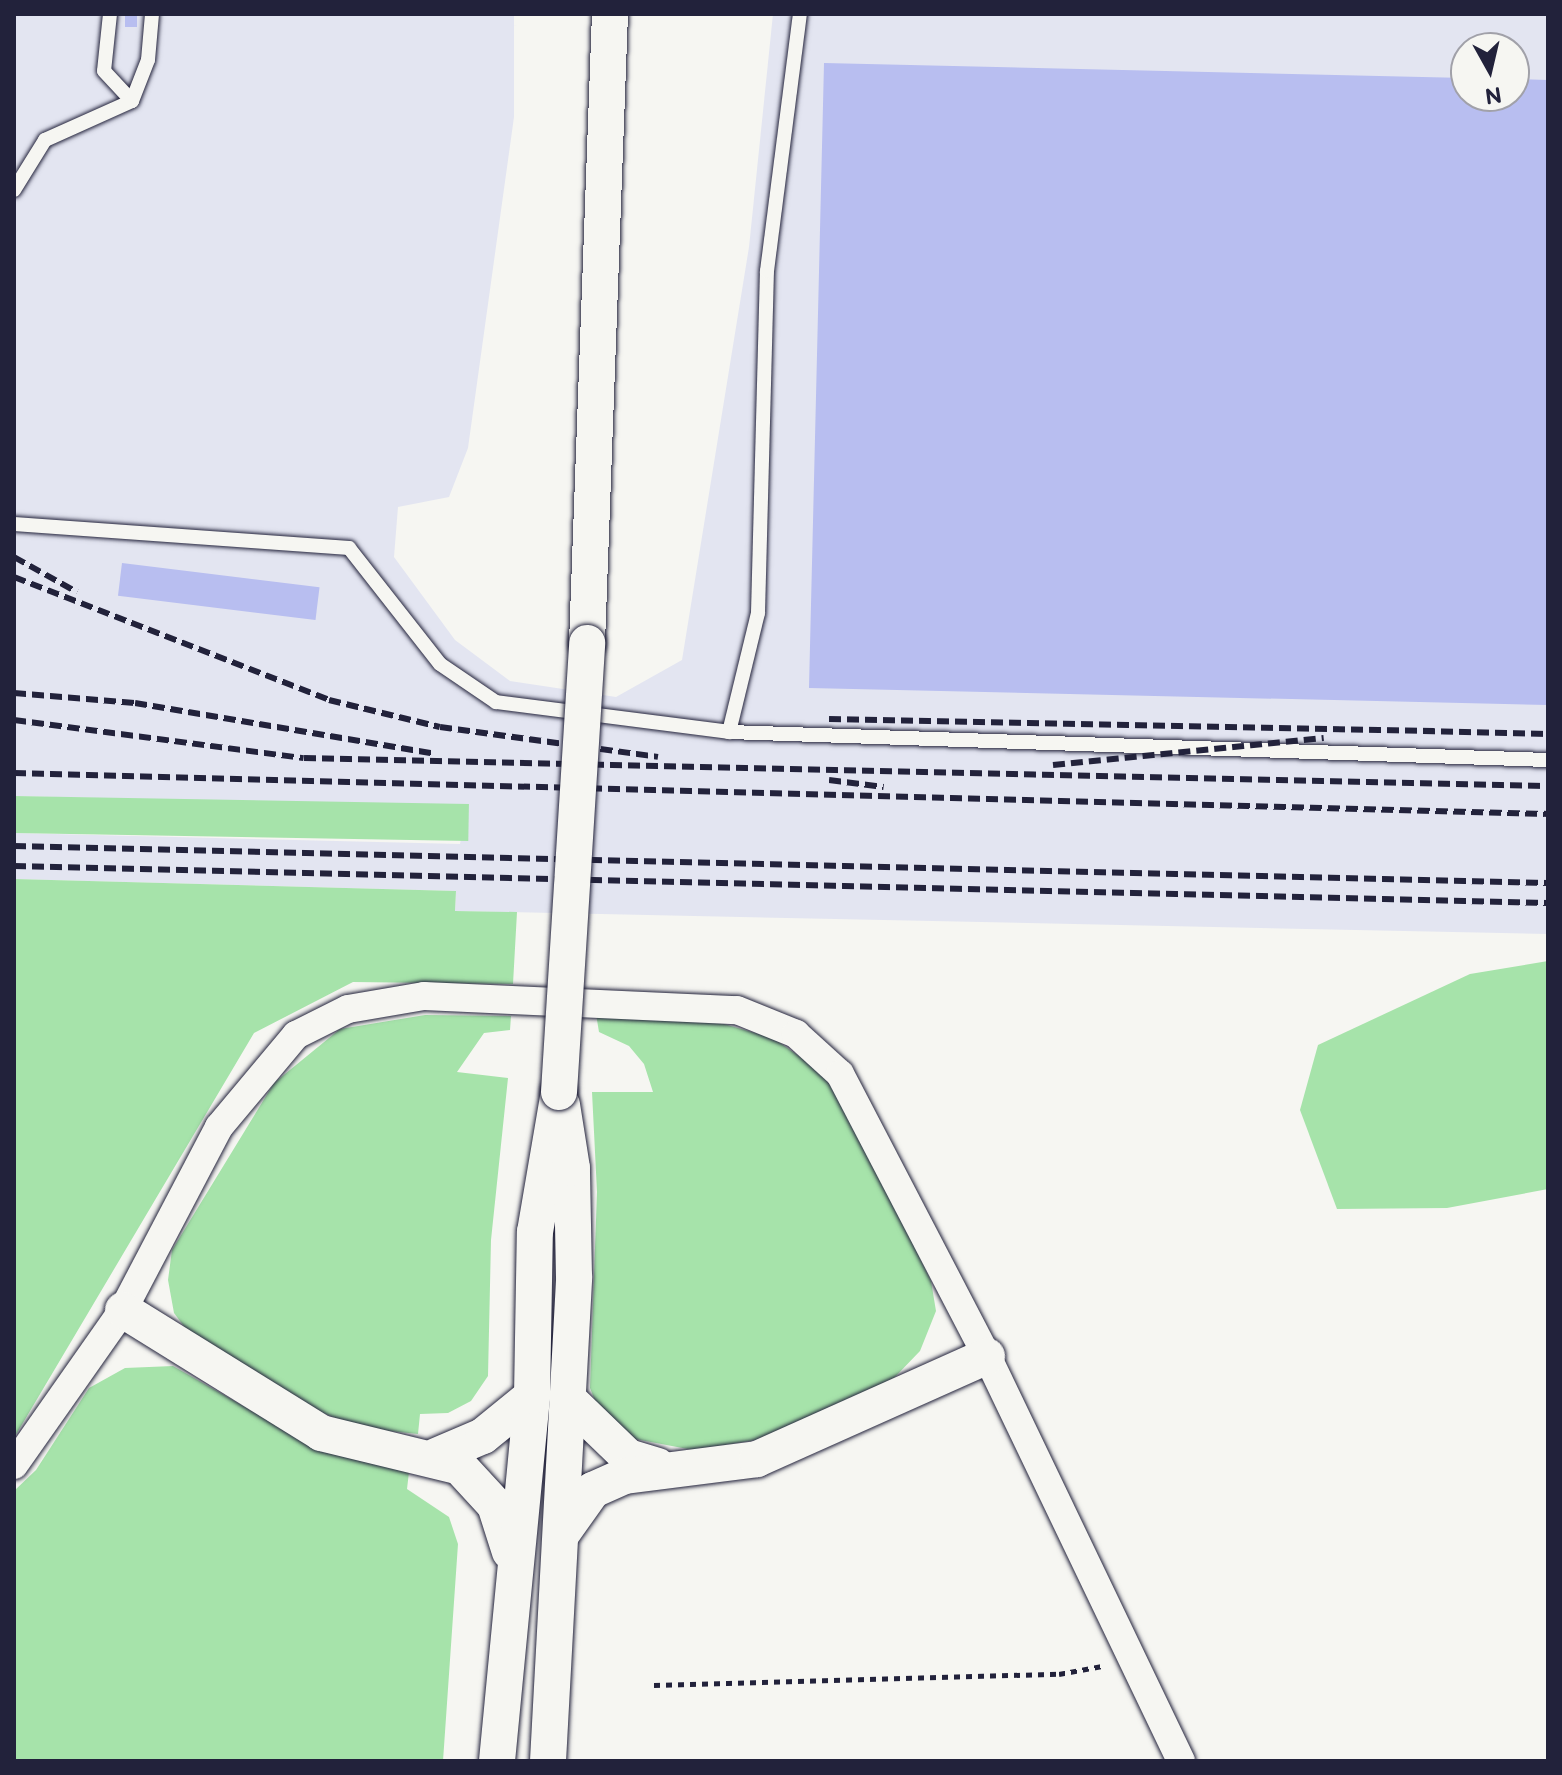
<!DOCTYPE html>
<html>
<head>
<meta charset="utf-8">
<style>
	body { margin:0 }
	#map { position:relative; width:1562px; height:1775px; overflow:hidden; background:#f6f6f2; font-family:"Balsamiq Sans",sans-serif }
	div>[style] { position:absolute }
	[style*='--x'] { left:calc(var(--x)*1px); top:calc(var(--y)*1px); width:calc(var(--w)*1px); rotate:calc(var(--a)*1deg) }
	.built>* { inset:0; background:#e3e5f1 }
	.green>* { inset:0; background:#a6e3aa; transform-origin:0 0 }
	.building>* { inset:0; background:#b8bef0; transform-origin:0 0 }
	.path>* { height:5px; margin-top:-2.5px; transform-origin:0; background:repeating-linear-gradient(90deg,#22223b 0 6px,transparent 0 12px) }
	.roads { filter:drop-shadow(0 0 2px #22223b) drop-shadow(0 0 2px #22223b) }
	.service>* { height:14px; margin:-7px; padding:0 7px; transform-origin:7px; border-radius:7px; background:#f6f6f2 }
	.minor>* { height:28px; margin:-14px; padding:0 14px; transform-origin:14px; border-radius:14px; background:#f6f6f2 }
	.tertiary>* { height:36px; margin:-18px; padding:0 18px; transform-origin:18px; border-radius:18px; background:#f6f6f2 }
	.rail>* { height:6px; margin-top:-3px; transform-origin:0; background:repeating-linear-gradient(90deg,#22223b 0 12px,transparent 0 18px) }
	.bridges { filter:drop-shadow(0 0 2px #22223b) drop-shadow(0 0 2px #22223b) }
	.tertiary-bridge>* { height:36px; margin:-18px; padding:0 18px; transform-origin:18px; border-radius:18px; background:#f6f6f2 }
	span { translate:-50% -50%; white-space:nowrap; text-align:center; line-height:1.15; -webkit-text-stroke:7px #f6f6f2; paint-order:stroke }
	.frame { position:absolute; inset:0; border:16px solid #22223b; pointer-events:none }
	.north { position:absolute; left:1450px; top:32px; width:80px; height:80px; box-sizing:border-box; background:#f6f6f2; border:2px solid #a1a1a9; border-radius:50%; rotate:172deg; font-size:22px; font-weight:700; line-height:32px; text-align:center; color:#22223b }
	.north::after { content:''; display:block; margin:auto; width:28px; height:36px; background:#22223b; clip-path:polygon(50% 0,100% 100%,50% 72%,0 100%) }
</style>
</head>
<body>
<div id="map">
	<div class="built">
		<i style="clip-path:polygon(evenodd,14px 14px,514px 14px,514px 117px,468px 448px,449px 497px,398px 507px,394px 557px,455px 640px,510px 681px,616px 697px,682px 660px,749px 247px,773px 14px,1548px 14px,1548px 934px,455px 911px,456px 891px,14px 879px,14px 833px,460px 844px,468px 807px,14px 796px,14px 14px,1466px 48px,1514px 48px,1514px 96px,1466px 96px,1466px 48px)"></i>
	</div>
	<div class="green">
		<i style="left:14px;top:796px;width:455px;height:37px;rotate:1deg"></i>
		<i style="clip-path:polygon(14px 879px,456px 891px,455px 911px,517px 912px,513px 984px,353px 982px,254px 1033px,14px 1438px)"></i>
		<i style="clip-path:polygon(1548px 961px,1548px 1189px,1447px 1208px,1337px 1209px,1300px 1110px,1318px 1045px,1470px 974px)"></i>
		<i style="clip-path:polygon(596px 1014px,717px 1022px,773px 1038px,819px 1070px,851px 1115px,931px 1281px,936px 1311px,920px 1351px,894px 1378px,768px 1438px,693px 1450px,635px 1439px,603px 1421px,590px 1388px,597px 1192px,592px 1092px,653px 1092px,644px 1064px,629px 1046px,599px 1032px)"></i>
		<i style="clip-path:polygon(425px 1015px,511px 1016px,510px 1030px,484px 1033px,457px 1072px,508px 1078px,491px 1240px,488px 1376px,471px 1401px,448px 1413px,420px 1414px,418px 1434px,360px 1428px,311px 1408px,192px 1337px,174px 1313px,168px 1280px,172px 1250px,274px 1083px,340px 1029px)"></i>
		<i style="clip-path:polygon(173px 1366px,324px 1452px,409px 1472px,407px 1489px,449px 1517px,458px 1544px,443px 1761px,14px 1761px,14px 1491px,36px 1470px,89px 1388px,125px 1368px)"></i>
	</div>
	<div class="building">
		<i style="left:125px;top:14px;width:12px;height:13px"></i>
		<i style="clip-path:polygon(824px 63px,1466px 78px,1466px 96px,1514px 96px,1514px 79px,1548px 80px,1548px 705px,809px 688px)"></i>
		<i style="left:122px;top:563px;width:199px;height:33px;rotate:7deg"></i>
	</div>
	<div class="path">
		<i style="--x:654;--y:1685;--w:405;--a:-1.6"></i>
		<i style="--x:1059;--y:1674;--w:44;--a:-10.5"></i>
	</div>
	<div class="roads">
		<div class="service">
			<i style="--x:110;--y:14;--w:57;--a:96"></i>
			<i style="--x:104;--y:71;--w:41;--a:47"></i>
			<i style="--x:14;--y:190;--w:59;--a:-58.2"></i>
			<i style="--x:45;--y:140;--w:95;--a:-24.1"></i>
			<i style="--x:132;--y:101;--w:44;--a:-68.7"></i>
			<i style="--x:148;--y:60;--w:46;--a:-85"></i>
			<i style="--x:14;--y:524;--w:336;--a:4.1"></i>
			<i style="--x:349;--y:548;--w:147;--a:51.9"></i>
			<i style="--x:440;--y:664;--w:68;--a:34.2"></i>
			<i style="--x:496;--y:702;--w:235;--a:7.3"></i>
			<i style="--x:729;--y:732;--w:122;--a:-76.3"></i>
			<i style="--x:758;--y:613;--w:342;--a:-88.5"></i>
			<i style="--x:767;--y:271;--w:259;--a:-82.7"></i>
			<i style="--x:729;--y:732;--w:819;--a:1.96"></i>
		</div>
		<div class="minor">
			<i style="--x:14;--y:1465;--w:189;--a:-54.9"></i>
			<i style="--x:123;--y:1310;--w:207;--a:-62.3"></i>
			<i style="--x:219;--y:1127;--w:120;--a:-50.1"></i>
			<i style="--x:296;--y:1035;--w:58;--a:-26.6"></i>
			<i style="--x:348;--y:1009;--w:77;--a:-9.7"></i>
			<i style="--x:424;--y:996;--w:313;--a:2.6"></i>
			<i style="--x:737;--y:1010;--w:64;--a:22.1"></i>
			<i style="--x:796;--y:1034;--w:59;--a:42.3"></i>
			<i style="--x:840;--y:1074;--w:318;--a:62.5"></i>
			<i style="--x:987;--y:1356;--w:449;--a:64.4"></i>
		</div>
		<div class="tertiary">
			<i style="--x:587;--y:643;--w:629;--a:-87.91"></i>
			<i style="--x:123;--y:1310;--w:233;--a:31.8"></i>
			<i style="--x:321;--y:1433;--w:143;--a:13.7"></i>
			<i style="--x:460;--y:1467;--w:52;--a:47.4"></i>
			<i style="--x:495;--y:1505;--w:49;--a:72.3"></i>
			<i style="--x:570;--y:1401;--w:81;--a:44"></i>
			<i style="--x:628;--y:1457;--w:31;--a:17"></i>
			<i style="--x:436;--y:1456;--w:51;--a:-23.1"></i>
			<i style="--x:483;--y:1436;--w:63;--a:-39.2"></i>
			<i style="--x:563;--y:1532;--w:52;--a:-54.5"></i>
			<i style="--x:593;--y:1490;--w:35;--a:-24"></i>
			<i style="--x:625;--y:1476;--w:133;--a:-7.3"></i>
			<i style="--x:757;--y:1459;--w:252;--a:-24.1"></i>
			<i style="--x:497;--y:1761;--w:367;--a:-84.5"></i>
			<i style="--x:532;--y:1396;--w:164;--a:-89"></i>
			<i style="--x:535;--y:1232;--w:142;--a:-80.3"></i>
			<i style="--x:548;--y:1761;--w:485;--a:-86.9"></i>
			<i style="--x:574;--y:1277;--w:109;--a:-91.1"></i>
			<i style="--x:572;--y:1168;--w:64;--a:-99"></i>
		</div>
	</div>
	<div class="rail">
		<i style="--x:14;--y:557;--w:72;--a:29.1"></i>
		<i style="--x:14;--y:577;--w:338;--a:21.3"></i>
		<i style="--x:329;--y:700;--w:114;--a:13.7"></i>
		<i style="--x:440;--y:727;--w:220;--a:7.8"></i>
		<i style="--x:14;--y:693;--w:121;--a:4.7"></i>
		<i style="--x:135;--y:703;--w:301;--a:9.6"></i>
		<i style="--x:829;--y:719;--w:605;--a:1.14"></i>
		<i style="--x:14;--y:720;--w:292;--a:7.5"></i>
		<i style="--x:304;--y:758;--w:1244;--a:1.29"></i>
		<i style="--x:1423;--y:731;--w:125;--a:1.4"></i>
		<i style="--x:1053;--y:765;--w:272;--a:-5.7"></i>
		<i style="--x:14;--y:773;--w:1535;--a:1.53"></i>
		<i style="--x:829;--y:780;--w:55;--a:7.3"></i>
		<i style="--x:14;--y:846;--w:1534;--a:1.38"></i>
		<i style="--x:14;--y:866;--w:1534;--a:1.38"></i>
	</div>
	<div class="bridges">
		<div class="tertiary-bridge">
			<i style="--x:559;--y:1092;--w:450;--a:-86.4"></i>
		</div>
	</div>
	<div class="frame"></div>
	<div class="north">N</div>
</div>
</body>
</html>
